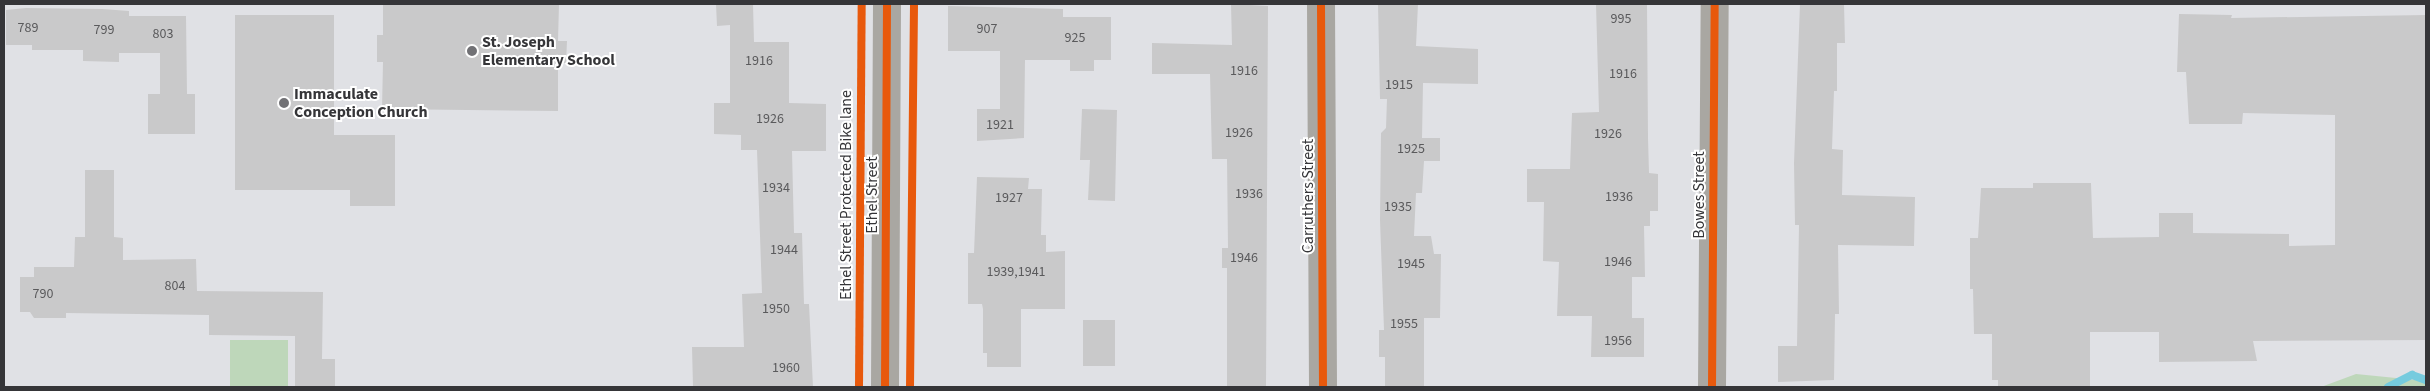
<!DOCTYPE html>
<html>
<head>
<meta charset="utf-8">
<style>
	body { margin:0 }
	#map { position:relative; width:2430px; height:391px; overflow:hidden; background:#e0e1e5; font-family:"Source Sans 3",sans-serif }
	div>[style] { position:absolute }
	[style*='--x'] { left:calc(var(--x)*1px); top:calc(var(--y)*1px); width:calc(var(--w)*1px); rotate:calc(var(--a)*1deg) }
	.green>* { inset:0; background:#bed7ba; transform-origin:0 0 }
	.stream>* { height:8px; margin:-4px; padding:0 4px; transform-origin:4px; border-radius:4px; background:#76cbde }
	.building>* { inset:0; background:#c9c9ca; transform-origin:0 0 }
	.minor>* { height:28px; margin:-14px; padding:0 14px; transform-origin:14px; border-radius:14px; background:#a9a7a2 }
	.cycleway>* { height:8px; margin:-4px; padding:0 4px; transform-origin:4px; border-radius:4px; background:#e8590c }
	.dots>* { width:14px; height:14px; translate:-50% -50%; box-sizing:border-box; border:2px solid #fff; border-radius:50% }
	span { translate:-50% -50%; white-space:nowrap; text-align:center; line-height:1.15; -webkit-text-stroke:4px #fff; paint-order:stroke }
	.number-label { font-size:14px; color:#5a5a5c }
	.number-label span { -webkit-text-stroke-width:0 }
	.poi-label { font-size:16px; color:#353538; font-weight:700 }
	.left { translate:0 -50%; text-align:left }
	.street-label { font-size:16px; color:#353538 }
	.frame { position:absolute; inset:0; border:5px solid #353538; pointer-events:none }
</style>
</head>
<body>
<div id="map">
	<div class="green">
		<i style="left:288px;top:340px;width:47px;height:58px;rotate:90deg"></i>
		<i style="clip-path:polygon(2356px 374px,2426px 381px,2426px 387px,2321px 387px)"></i>
	</div>
	<div class="stream">
		<i style="--x:2388;--y:387;--w:27;--a:-27"></i>
		<i style="--x:2412;--y:375;--w:15;--a:20"></i>
	</div>
	<div class="building">
		<i style="clip-path:polygon(383px 4px,559px 4px,558px 41px,567px 41px,566px 63px,558px 63px,558px 111px,382px 109px,383px 62px,377px 62px,377px 35px,383px 35px)"></i>
		<i style="clip-path:polygon(716px 4px,753px 4px,754px 42px,789px 42px,789px 103px,826px 104px,826px 151px,792px 151px,794px 233px,802px 233px,804px 304px,809px 304px,813px 387px,693px 387px,692px 347px,744px 347px,742px 294px,762px 293px,757px 150px,741px 150px,741px 135px,714px 134px,714px 103px,730px 103px,730px 25px,717px 26px)"></i>
		<i style="clip-path:polygon(1231px 4px,1268px 6px,1266px 387px,1227px 387px,1227px 268px,1222px 268px,1222px 248px,1228px 248px,1227px 159px,1212px 159px,1210px 74px,1152px 74px,1152px 43px,1232px 45px)"></i>
		<i style="clip-path:polygon(1378px 4px,1418px 4px,1416px 46px,1478px 49px,1478px 84px,1423px 83px,1422px 138px,1440px 138px,1440px 161px,1424px 161px,1422px 193px,1416px 193px,1414px 236px,1431px 236px,1434px 254px,1441px 254px,1440px 318px,1424px 318px,1424px 387px,1385px 387px,1385px 357px,1379px 357px,1379px 330px,1384px 330px,1380px 220px,1381px 133px,1386px 128px,1387px 99px,1380px 99px)"></i>
		<i style="clip-path:polygon(1596px 4px,1647px 4px,1648px 138px,1649px 173px,1658px 174px,1658px 211px,1650px 211px,1650px 226px,1644px 226px,1645px 277px,1632px 277px,1632px 318px,1644px 318px,1644px 357px,1591px 357px,1592px 316px,1557px 316px,1559px 262px,1543px 261px,1544px 202px,1527px 202px,1527px 169px,1570px 169px,1572px 113px,1599px 112px)"></i>
		<i style="clip-path:polygon(1800px 4px,1844px 4px,1845px 43px,1837px 43px,1837px 91px,1834px 91px,1832px 149px,1843px 150px,1842px 195px,1915px 197px,1914px 246px,1838px 245px,1839px 314px,1835px 314px,1834px 380px,1778px 382px,1778px 346px,1797px 346px,1799px 225px,1795px 225px,1794px 163px)"></i>
		<i style="clip-path:polygon(948px 6px,1063px 9px,1063px 17px,1111px 17px,1111px 60px,1094px 60px,1094px 71px,1070px 71px,1070px 60px,1025px 60px,1024px 138px,977px 141px,977px 109px,1000px 109px,1000px 51px,948px 51px)"></i>
		<i style="clip-path:polygon(26px 8px,102px 9px,129px 11px,129px 16px,186px 16px,187px 94px,195px 94px,195px 134px,148px 134px,148px 94px,160px 94px,160px 53px,119px 53px,119px 62px,83px 61px,83px 50px,32px 50px,32px 45px,6px 45px,6px 10px)"></i>
		<i style="clip-path:polygon(2179px 14px,2232px 15px,2231px 18px,2426px 15px,2426px 340px,2253px 341px,2257px 361px,2159px 362px,2159px 332px,2090px 332px,2090px 387px,1998px 387px,1998px 380px,1992px 380px,1992px 334px,1974px 334px,1973px 289px,1970px 289px,1970px 238px,1978px 238px,1981px 188px,2033px 188px,2033px 183px,2091px 183px,2093px 238px,2159px 237px,2159px 213px,2193px 213px,2193px 233px,2289px 234px,2289px 246px,2335px 245px,2335px 115px,2243px 113px,2242px 124px,2189px 124px,2186px 72px,2177px 72px)"></i>
		<i style="clip-path:polygon(235px 15px,334px 15px,334px 135px,395px 135px,395px 206px,350px 206px,350px 190px,235px 190px)"></i>
		<i style="clip-path:polygon(1082px 109px,1117px 110px,1115px 201px,1088px 200px,1090px 160px,1080px 160px)"></i>
		<i style="clip-path:polygon(85px 170px,114px 170px,114px 237px,123px 238px,123px 260px,196px 259px,197px 291px,323px 292px,322px 359px,335px 359px,335px 387px,295px 387px,295px 336px,209px 335px,209px 315px,66px 313px,66px 318px,34px 318px,30px 312px,20px 312px,20px 277px,34px 277px,34px 267px,74px 267px,75px 237px,85px 237px)"></i>
		<i style="clip-path:polygon(977px 177px,1029px 178px,1028px 189px,1042px 189px,1041px 235px,1046px 235px,1046px 252px,1065px 251px,1065px 309px,1021px 309px,1021px 367px,987px 367px,987px 353px,983px 353px,983px 309px,982px 304px,968px 304px,968px 253px,974px 253px)"></i>
		<i style="left:1083px;top:320px;width:32px;height:46px"></i>
	</div>
	<div class="minor">
		<i style="--x:1321;--y:4;--w:383;--a:89.7"></i>
		<i style="--x:885;--y:387;--w:383;--a:-89.7"></i>
		<i style="--x:1712;--y:387;--w:383;--a:-89.6"></i>
	</div>
	<div class="cycleway">
		<i style="--x:1321;--y:4;--w:383;--a:89.7"></i>
		<i style="--x:859;--y:387;--w:383;--a:-89.6"></i>
		<i style="--x:885;--y:387;--w:383;--a:-89.7"></i>
		<i style="--x:910;--y:387;--w:383;--a:-89.4"></i>
		<i style="--x:1712;--y:387;--w:383;--a:-89.6"></i>
	</div>
	<div class="dots">
		<i style="left:472px;top:51px;background:#717175"></i>
		<i style="left:284px;top:103px;background:#717175"></i>
	</div>
	<div class="number-label">
		<span style="left:1621px;top:19px">995</span>
		<span style="left:28px;top:28px">789</span>
		<span style="left:987px;top:29px">907</span>
		<span style="left:104px;top:30px">799</span>
		<span style="left:163px;top:34px">803</span>
		<span style="left:1075px;top:38px">925</span>
		<span style="left:759px;top:61px">1916</span>
		<span style="left:1244px;top:71px">1916</span>
		<span style="left:1623px;top:74px">1916</span>
		<span style="left:1399px;top:85px">1915</span>
		<span style="left:770px;top:119px">1926</span>
		<span style="left:1000px;top:125px">1921</span>
		<span style="left:1239px;top:133px">1926</span>
		<span style="left:1608px;top:134px">1926</span>
		<span style="left:1411px;top:149px">1925</span>
		<span style="left:776px;top:188px">1934</span>
		<span style="left:1249px;top:194px">1936</span>
		<span style="left:1619px;top:197px">1936</span>
		<span style="left:1009px;top:198px">1927</span>
		<span style="left:1398px;top:207px">1935</span>
		<span style="left:784px;top:250px">1944</span>
		<span style="left:1244px;top:258px">1946</span>
		<span style="left:1618px;top:262px">1946</span>
		<span style="left:1411px;top:264px">1945</span>
		<span style="left:1016px;top:272px">1939,1941</span>
		<span style="left:175px;top:286px">804</span>
		<span style="left:43px;top:294px">790</span>
		<span style="left:776px;top:309px">1950</span>
		<span style="left:1404px;top:324px">1955</span>
		<span style="left:1618px;top:341px">1956</span>
		<span style="left:786px;top:368px">1960</span>
	</div>
	<div class="poi-label">
		<span class="left" style="left:482px;top:51px">St. Joseph<br>Elementary School</span>
		<span class="left" style="left:294px;top:103px">Immaculate<br>Conception Church</span>
	</div>
	<div class="street-label">
		<span style="left:846px;top:195px;rotate:-90deg">Ethel Street Protected Bike lane</span>
		<span style="left:872px;top:195px;rotate:-90deg">Ethel Street</span>
		<span style="left:1699px;top:195px;rotate:-90deg">Bowes Street</span>
		<span style="left:1308px;top:196px;rotate:-90deg">Carruthers Street</span>
	</div>
	<div class="frame"></div>
</div>
</body>
</html>
